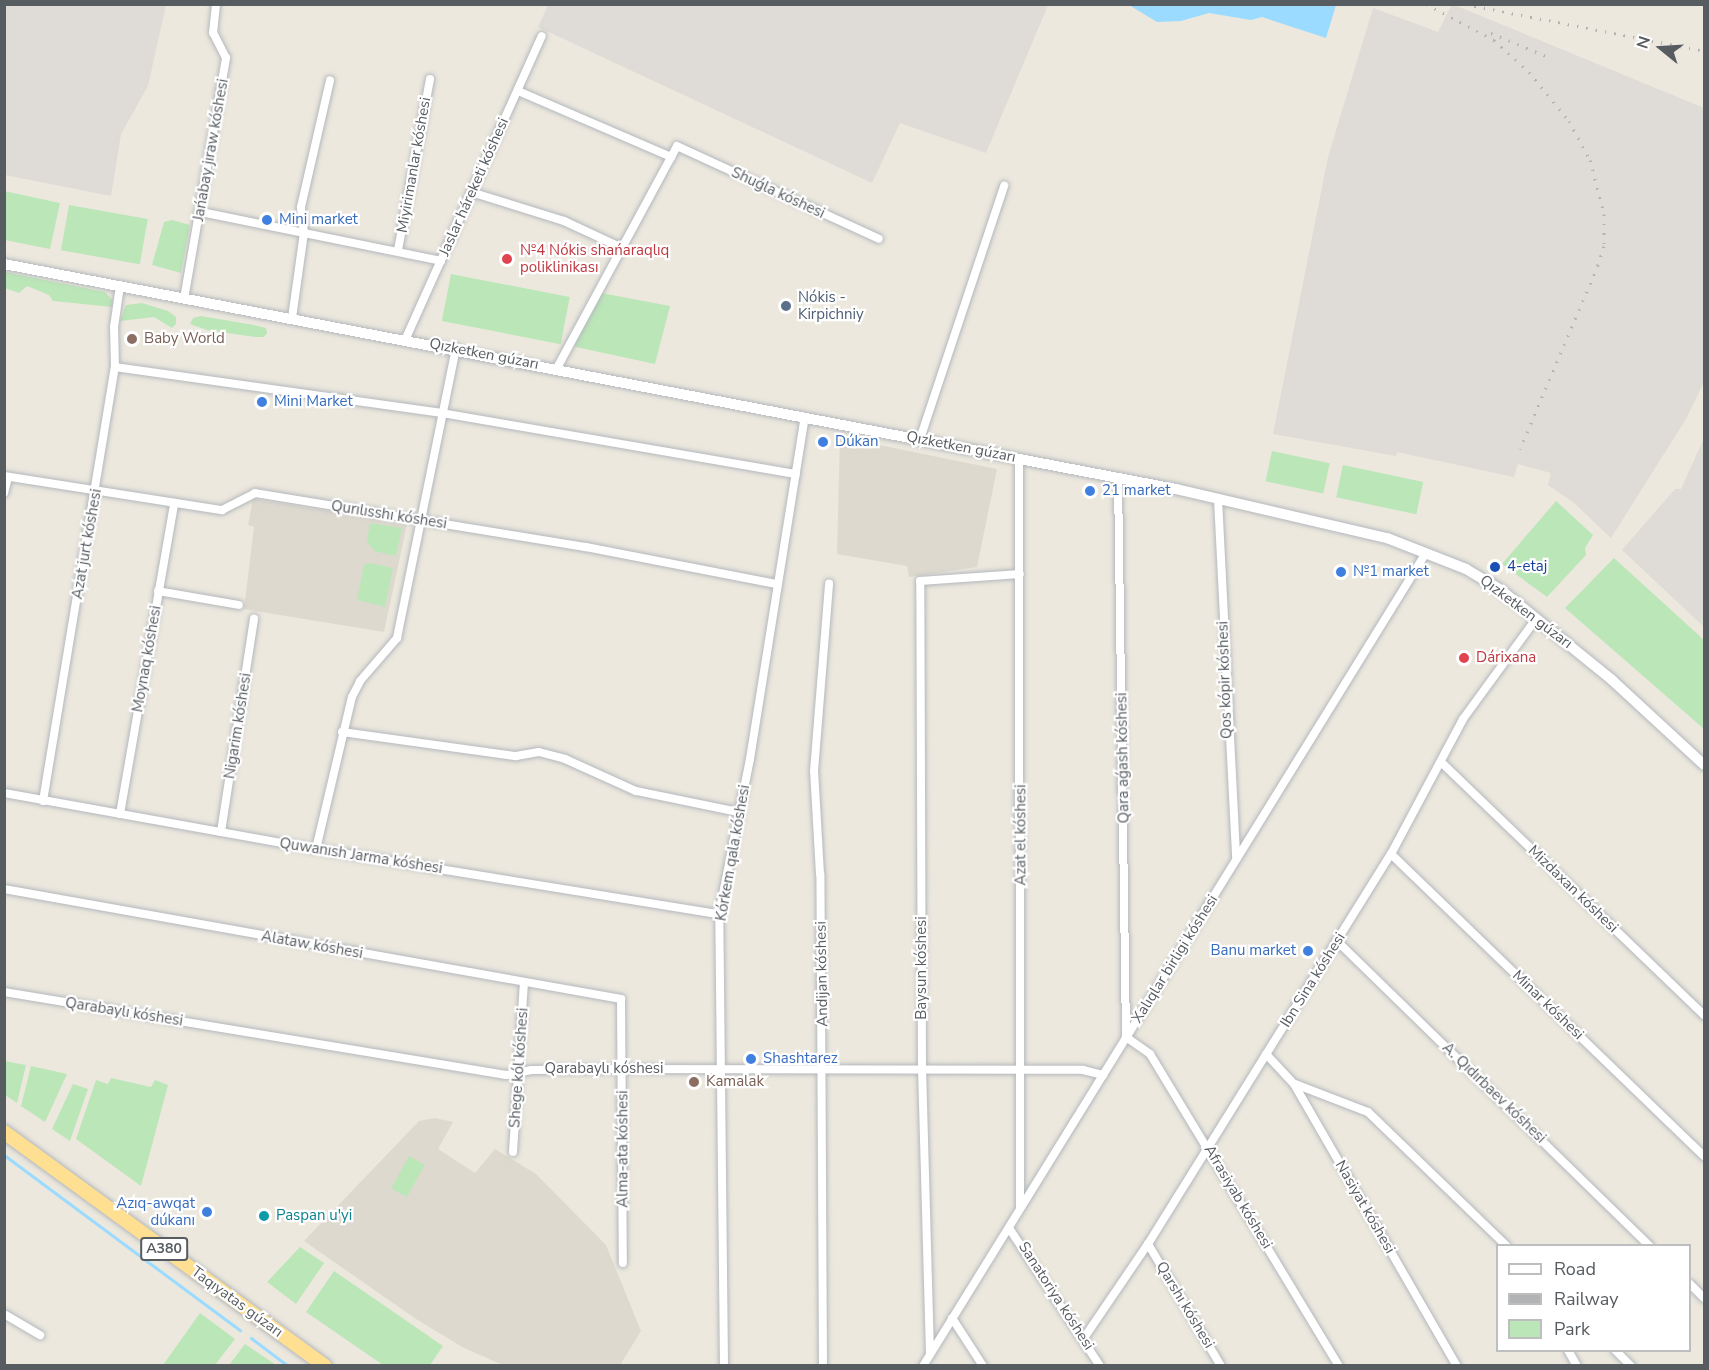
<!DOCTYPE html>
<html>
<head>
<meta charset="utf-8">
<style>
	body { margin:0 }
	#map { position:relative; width:1709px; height:1370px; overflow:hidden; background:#ece8de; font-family:"Nunito Sans",sans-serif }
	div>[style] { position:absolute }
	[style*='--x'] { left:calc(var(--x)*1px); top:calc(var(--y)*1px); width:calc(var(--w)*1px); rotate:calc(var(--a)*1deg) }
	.industrial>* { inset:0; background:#dfdbd6 }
	.education>* { inset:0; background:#ded9cf }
	.green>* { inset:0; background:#bbe6b8; transform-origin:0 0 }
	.water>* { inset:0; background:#9bdbff }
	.stream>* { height:3px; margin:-1.5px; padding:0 1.5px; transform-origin:1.5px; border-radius:1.5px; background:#9bdbff }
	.roads { filter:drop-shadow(0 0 2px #b4b8bd) drop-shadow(0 0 2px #b4b8bd) }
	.minor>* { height:8px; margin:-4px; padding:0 4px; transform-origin:4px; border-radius:4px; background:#fff }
	.tertiary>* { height:10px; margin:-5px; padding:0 5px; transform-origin:5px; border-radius:5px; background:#fff }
	.trunk>* { height:14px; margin:-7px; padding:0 7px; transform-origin:7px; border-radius:7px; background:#ffdf91 }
	.rail>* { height:3px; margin-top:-1.5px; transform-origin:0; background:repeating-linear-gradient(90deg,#b2b3b4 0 1.5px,transparent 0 9.5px) }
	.dots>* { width:16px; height:16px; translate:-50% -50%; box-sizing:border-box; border:3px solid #fff; border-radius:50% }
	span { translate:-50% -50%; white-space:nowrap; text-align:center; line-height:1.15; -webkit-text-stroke:4.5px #fff; paint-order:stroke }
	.shield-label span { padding:2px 4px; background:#fff; border:2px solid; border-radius:4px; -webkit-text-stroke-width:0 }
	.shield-label { font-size:14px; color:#575c61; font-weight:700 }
	.street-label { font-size:15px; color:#575c61 }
	.shop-label { font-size:15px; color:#366cbe }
	.left { translate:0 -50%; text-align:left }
	.right { translate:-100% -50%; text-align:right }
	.health-label { font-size:15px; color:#be3a42 }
	.service-label { font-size:15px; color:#4e5e75 }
	.education-label { font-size:15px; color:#785e54 }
	.transit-label { font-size:15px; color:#164399 }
	.culture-label { font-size:15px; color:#0d838f }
	.frame { position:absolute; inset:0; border:6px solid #575c61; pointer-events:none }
	.legend { position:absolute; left:1496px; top:1244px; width:195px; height:108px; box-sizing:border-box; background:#fff; border:2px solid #bcbec0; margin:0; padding:8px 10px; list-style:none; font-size:18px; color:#575c61 }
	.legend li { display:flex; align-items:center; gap:12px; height:30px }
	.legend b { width:30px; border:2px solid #bcbec0 }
	.north { position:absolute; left:1631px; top:18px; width:60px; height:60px; -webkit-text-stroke:4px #fff; paint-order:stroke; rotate:288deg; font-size:16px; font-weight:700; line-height:24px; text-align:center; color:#575c61 }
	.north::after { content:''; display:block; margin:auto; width:21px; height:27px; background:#575c61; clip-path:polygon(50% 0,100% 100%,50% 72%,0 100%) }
</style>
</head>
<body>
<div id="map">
	<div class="industrial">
		<i style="clip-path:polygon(5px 4px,166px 5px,148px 86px,121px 134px,111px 196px,5px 175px)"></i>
		<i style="clip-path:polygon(1452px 4px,1704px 108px,1704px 382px,1686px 419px,1611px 538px,1573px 502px,1548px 485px,1551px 473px,1518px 464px,1514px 477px,1397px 452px,1396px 456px,1273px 434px,1328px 157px,1373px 8px,1438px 32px)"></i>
		<i style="clip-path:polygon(548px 5px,1048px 4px,1048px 5px,986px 153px,900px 123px,872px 183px,538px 27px)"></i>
		<i style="clip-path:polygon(1704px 438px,1704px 627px,1622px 550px,1675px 489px,1681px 489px)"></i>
	</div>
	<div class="education">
		<i style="clip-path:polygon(840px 437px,997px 469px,977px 567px,909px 577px,907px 566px,837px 554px)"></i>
		<i style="clip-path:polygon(253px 499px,407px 524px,384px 632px,244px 609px,254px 527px,248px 525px)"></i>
		<i style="clip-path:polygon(435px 1118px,453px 1122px,438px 1149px,475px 1173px,495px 1149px,536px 1174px,606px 1245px,641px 1331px,620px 1365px,503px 1365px,464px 1348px,416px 1319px,304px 1241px,419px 1121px)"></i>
	</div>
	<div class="green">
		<i style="clip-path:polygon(4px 191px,60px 203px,50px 249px,5px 240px)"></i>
		<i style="left:69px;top:205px;width:80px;height:46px;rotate:10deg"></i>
		<i style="clip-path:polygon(172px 220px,190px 225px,181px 273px,152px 265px,164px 222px)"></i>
		<i style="clip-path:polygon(5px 272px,105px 292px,113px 301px,112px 307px,53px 301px,49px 295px,27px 286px,19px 293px,5px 288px)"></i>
		<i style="left:451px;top:274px;width:121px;height:48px;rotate:11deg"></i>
		<i style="clip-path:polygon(601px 293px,670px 306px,655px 364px,576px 347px,574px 344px)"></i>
		<i style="clip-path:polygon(142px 303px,168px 311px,176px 317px,176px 324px,172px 328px,154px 317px,120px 321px,126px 305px)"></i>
		<i style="clip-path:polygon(201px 316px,254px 325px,266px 328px,267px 333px,264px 337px,255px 337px,207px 330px,190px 324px,193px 318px)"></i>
		<i style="left:1272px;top:451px;width:59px;height:31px;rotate:12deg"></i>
		<i style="left:1343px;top:465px;width:82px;height:33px;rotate:12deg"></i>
		<i style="clip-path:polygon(1556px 501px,1593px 535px,1585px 548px,1586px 555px,1547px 597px,1502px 564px)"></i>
		<i style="clip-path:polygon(370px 523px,402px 528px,396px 556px,374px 551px,367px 541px)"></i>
		<i style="clip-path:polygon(1614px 558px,1704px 640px,1704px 729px,1565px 608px)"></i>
		<i style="clip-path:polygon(370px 563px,393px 568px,385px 607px,357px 600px,364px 565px)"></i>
		<i style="clip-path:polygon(4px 1061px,26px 1065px,17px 1103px,5px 1095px)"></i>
		<i style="clip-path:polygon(31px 1066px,67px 1074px,45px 1122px,21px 1106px)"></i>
		<i style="clip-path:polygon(111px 1078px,151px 1087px,155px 1080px,168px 1085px,141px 1186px,76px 1139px,96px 1080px,108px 1084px)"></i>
		<i style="clip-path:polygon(73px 1084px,88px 1089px,70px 1141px,52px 1129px)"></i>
		<i style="left:409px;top:1156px;width:18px;height:37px;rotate:29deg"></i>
		<i style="clip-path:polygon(300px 1247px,324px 1263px,296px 1304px,267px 1282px)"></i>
		<i style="clip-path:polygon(334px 1271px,443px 1346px,430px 1365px,383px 1365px,306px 1312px)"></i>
		<i style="clip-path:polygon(200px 1313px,235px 1339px,215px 1365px,163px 1365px)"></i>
		<i style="clip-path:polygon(245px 1344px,276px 1365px,229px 1365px)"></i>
	</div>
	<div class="water">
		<i style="clip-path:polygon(1129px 5px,1336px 5px,1326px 38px,1262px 17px,1251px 20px,1209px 13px,1181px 21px,1157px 22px)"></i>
	</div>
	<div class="stream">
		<i style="--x:4;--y:1155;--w:294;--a:36.6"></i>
		<i style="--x:251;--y:1338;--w:46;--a:37.1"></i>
	</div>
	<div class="roads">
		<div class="minor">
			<i style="--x:518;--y:91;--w:167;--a:23.3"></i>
			<i style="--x:471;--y:192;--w:97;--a:17.3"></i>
			<i style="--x:564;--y:221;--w:62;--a:24.9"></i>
			<i style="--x:201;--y:212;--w:245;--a:11.5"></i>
			<i style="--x:398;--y:250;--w:174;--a:-79.4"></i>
			<i style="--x:184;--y:299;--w:245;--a:-80.1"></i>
			<i style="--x:226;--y:58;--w:28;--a:-117"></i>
			<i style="--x:213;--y:33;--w:29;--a:-84"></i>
			<i style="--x:292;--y:318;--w:86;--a:-82"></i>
			<i style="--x:304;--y:233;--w:26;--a:-97"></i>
			<i style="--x:301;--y:207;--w:130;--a:-77.1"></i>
			<i style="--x:406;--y:338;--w:331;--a:-65.8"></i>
			<i style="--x:115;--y:367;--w:330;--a:8"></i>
			<i style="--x:442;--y:413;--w:359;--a:9.8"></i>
			<i style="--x:557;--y:368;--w:252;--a:-61.6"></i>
			<i style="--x:677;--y:146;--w:222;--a:24.7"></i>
			<i style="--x:920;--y:439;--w:267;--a:-71.6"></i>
			<i style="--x:1019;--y:459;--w:749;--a:89.92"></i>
			<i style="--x:4;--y:476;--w:221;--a:8.9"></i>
			<i style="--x:222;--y:510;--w:37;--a:-27"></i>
			<i style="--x:255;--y:493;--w:335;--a:9.3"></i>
			<i style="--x:586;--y:547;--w:195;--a:11"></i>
			<i style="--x:1118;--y:478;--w:559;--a:89.18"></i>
			<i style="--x:1126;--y:1037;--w:29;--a:35"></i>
			<i style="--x:1150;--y:1054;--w:365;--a:58.8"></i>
			<i style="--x:4;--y:493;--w:16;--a:-76"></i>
			<i style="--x:1218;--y:499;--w:360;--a:87.1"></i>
			<i style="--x:158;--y:591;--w:82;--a:9.8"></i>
			<i style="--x:342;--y:732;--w:176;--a:7.9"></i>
			<i style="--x:516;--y:756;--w:23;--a:-10"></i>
			<i style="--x:539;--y:752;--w:27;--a:15"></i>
			<i style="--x:565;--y:759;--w:78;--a:24.3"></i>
			<i style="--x:636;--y:791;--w:104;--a:11.6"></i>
			<i style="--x:1442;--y:763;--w:364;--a:43.9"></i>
			<i style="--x:4;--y:793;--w:317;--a:10.2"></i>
			<i style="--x:316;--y:849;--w:408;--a:9.2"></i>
			<i style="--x:43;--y:801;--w:440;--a:-80.6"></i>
			<i style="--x:115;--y:367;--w:40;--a:-91.4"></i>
			<i style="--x:114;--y:327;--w:41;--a:-81.7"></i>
			<i style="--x:120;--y:814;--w:316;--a:-80.1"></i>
			<i style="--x:221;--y:832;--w:216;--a:-81.2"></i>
			<i style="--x:316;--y:849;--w:156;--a:-76.7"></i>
			<i style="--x:352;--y:697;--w:18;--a:-63"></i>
			<i style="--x:360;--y:681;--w:57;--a:-49.3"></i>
			<i style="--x:397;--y:638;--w:296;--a:-78.5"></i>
			<i style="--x:1391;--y:854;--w:435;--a:44"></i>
			<i style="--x:4;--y:889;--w:627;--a:10.11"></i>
			<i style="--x:621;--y:999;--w:264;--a:89.6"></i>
			<i style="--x:1337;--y:941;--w:437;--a:44.3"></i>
			<i style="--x:4;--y:992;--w:509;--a:9.39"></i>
			<i style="--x:506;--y:1075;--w:26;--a:-11"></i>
			<i style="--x:532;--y:1070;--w:90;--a:-0.6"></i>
			<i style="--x:622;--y:1069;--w:461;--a:0.1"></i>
			<i style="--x:1083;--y:1070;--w:21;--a:14"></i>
			<i style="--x:1266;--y:1054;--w:41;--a:47"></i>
			<i style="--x:1294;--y:1084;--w:326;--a:60"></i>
			<i style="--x:1295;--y:1084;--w:78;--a:21"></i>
			<i style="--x:1368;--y:1112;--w:193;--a:44"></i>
			<i style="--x:513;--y:1152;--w:168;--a:-86.3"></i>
			<i style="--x:1009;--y:1228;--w:165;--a:56.6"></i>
			<i style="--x:1148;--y:1244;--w:142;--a:59.1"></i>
			<i style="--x:1690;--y:1284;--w:20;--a:45"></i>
			<i style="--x:4;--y:1314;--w:42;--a:30.3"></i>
			<i style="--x:952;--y:1318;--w:57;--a:57.1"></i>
			<i style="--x:1084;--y:1338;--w:114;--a:-55.8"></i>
			<i style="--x:1148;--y:1244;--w:460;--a:-58.1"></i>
			<i style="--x:1391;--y:854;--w:153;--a:-61.9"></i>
			<i style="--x:1463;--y:719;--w:124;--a:-53.9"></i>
			<i style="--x:1568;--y:1350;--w:18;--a:61"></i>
			<i style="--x:1615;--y:1350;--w:23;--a:45"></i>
			<i style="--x:930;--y:1354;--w:283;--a:-91.6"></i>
			<i style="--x:922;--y:1071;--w:490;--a:-90.2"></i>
			<i style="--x:920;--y:581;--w:100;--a:-4"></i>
			<i style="--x:724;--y:1366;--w:452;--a:-90.6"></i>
			<i style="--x:719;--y:914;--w:158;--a:-78.7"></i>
			<i style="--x:750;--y:759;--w:346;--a:-80.9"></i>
			<i style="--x:823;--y:1366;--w:492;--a:-90.3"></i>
			<i style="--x:820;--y:874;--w:103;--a:-93.3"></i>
			<i style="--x:814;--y:771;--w:188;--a:-85.4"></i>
			<i style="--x:923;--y:1366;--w:956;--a:-58.26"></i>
		</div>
		<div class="tertiary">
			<i style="--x:4;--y:264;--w:1193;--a:10.87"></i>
			<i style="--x:1176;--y:489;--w:217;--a:13.1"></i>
			<i style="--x:1387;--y:538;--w:85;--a:21.4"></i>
			<i style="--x:1466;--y:569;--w:41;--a:31"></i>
			<i style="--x:1501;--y:590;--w:143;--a:39"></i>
			<i style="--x:1612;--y:680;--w:125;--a:42.7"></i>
		</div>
		<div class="trunk">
			<i style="--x:4;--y:1132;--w:397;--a:36.1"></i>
		</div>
	</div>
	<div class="rail">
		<i style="--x:1426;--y:4;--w:77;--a:27.9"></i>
		<i style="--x:1494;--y:40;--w:47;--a:42.4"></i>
		<i style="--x:1529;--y:72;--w:63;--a:50.8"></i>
		<i style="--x:1569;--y:121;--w:44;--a:61.7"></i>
		<i style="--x:1590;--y:160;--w:56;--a:75.5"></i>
		<i style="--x:1604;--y:214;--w:32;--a:90"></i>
		<i style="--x:1604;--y:246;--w:20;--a:108"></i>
		<i style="--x:1598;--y:265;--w:200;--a:113"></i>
		<i style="--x:1465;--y:4;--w:244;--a:11.1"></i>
		<i style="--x:1491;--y:33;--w:60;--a:22.7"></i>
	</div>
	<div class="dots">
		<i style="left:267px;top:220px;background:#3f7fe0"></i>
		<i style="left:507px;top:259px;background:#e0444e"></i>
		<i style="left:786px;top:306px;background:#5c6f8a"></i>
		<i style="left:132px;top:339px;background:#8d6e63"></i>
		<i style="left:262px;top:402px;background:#3f7fe0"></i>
		<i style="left:823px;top:442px;background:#3f7fe0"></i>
		<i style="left:1090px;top:491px;background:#3f7fe0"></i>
		<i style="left:1495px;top:567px;background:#1a4fb4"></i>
		<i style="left:1341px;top:572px;background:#3f7fe0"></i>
		<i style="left:1464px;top:658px;background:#e0444e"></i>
		<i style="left:1308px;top:951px;background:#3f7fe0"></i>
		<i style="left:751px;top:1059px;background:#3f7fe0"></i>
		<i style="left:694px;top:1082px;background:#8d6e63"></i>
		<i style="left:207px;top:1212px;background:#3f7fe0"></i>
		<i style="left:264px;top:1216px;background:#0f9aa8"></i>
	</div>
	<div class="shield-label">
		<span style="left:164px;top:1249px">A380</span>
	</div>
	<div class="street-label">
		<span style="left:211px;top:150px;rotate:-80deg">Jańabay jıraw kóshesi</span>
		<span style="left:414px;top:165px;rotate:-80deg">Miyirimanlar kóshesi</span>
		<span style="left:474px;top:187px;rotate:-66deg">Jaslar háreketi kóshesi</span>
		<span style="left:778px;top:193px;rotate:25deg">Shuǵla kóshesi</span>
		<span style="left:484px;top:354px;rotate:11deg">Qızketken gúzarı</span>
		<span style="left:961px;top:447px;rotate:11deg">Qızketken gúzarı</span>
		<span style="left:389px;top:515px;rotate:9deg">Qurılısshı kóshesi</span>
		<span style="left:87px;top:544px;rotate:-80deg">Azat jurt kóshesi</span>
		<span style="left:1526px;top:612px;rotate:37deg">Qızketken gúzarı</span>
		<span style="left:147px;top:659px;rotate:-80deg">Moynaq kóshesi</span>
		<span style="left:1225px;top:680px;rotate:-92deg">Qos kópir kóshesi</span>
		<span style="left:238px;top:726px;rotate:-81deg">Nigarim kóshesi</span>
		<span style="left:1123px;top:758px;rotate:-91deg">Qara aǵash kóshesi</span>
		<span style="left:1021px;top:835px;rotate:-90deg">Azat el kóshesi</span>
		<span style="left:733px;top:853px;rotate:-80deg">Kórkem qala kóshesi</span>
		<span style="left:361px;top:856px;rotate:9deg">Quwanısh Jarma kóshesi</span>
		<span style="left:1573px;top:889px;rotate:44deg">Mizdaxan kóshesi</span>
		<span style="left:312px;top:945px;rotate:10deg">Alataw kóshesi</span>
		<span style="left:1175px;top:959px;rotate:-58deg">Xalıqlar birligi kóshesi</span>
		<span style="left:922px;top:968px;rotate:-90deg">Baysun kóshesi</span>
		<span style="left:822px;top:974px;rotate:-91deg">Andijan kóshesi</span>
		<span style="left:1313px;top:980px;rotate:-58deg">Ibn Sina kóshesi</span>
		<span style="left:1548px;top:1005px;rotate:44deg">Minar kóshesi</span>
		<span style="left:124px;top:1012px;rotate:9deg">Qarabaylı kóshesi</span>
		<span style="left:519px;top:1068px;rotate:-86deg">Shege kól kóshesi</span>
		<span style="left:604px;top:1069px">Qarabaylı kóshesi</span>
		<span style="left:1494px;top:1093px;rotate:44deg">A. Qıdırbaev kóshesi</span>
		<span style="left:623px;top:1149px;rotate:-90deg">Alma-ata kóshesi</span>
		<span style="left:1238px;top:1197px;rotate:59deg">Afrasiyab kóshesi</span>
		<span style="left:1365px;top:1207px;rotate:60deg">Nasiyat kóshesi</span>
		<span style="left:1056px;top:1296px;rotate:57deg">Sanatoriya kóshesi</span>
		<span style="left:237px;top:1302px;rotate:36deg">Taqıyatas gúzarı</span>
		<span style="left:1185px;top:1305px;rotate:59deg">Qarshı kóshesi</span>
	</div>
	<div class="shop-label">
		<span class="left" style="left:279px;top:220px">Mini market</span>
		<span class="left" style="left:274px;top:402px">Mini Market</span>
		<span class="left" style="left:835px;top:442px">Dúkan</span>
		<span class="left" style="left:1102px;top:491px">21 market</span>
		<span class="left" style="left:1353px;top:572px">№1 market</span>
		<span class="right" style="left:1296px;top:951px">Banu market</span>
		<span class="left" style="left:763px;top:1059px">Shashtarez</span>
		<span class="right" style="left:195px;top:1212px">Azıq-awqat<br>dúkanı</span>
	</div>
	<div class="health-label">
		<span class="left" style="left:520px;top:259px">№4 Nókis shańaraqlıq<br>poliklinikası</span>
		<span class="left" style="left:1476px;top:658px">Dárixana</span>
	</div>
	<div class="service-label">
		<span class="left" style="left:798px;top:306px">Nókis -<br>Kirpichniy</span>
	</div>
	<div class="education-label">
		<span class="left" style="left:144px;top:339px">Baby World</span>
		<span class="left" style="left:706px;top:1082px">Kamalak</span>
	</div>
	<div class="transit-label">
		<span class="left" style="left:1507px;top:567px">4-etaj</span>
	</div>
	<div class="culture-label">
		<span class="left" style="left:276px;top:1216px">Paspan u'yi</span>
	</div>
	<div class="frame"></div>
	<ul class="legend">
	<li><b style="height:8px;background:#fff"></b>Road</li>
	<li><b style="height:8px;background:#b2b3b4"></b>Railway</li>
	<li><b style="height:16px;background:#bbe6b8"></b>Park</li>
	</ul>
	<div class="north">N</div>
</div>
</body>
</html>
